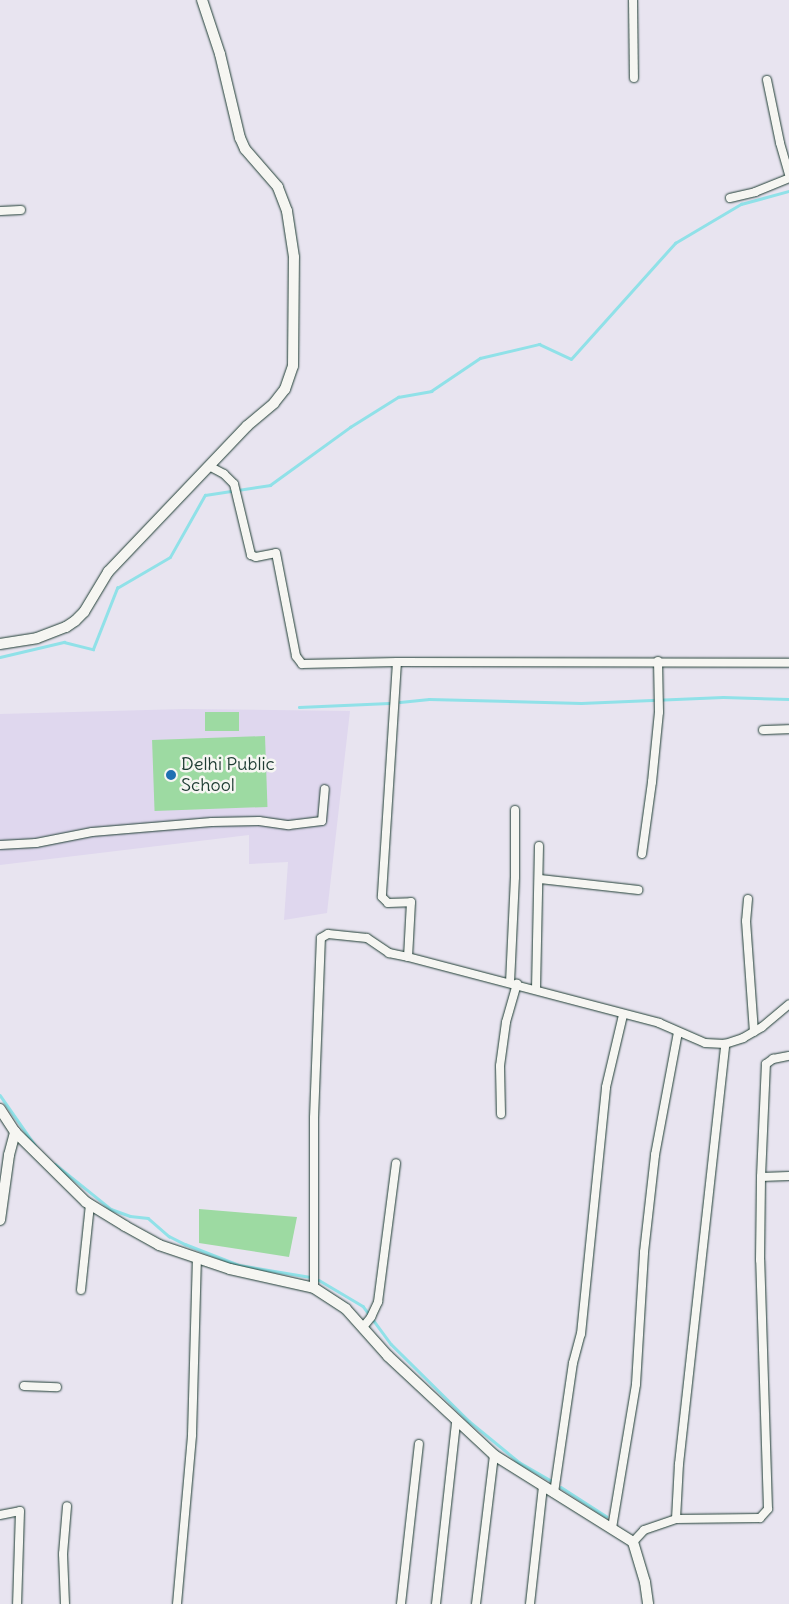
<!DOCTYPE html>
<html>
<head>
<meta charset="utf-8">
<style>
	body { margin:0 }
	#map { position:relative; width:789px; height:1604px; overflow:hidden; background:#e8e4f0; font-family:Delius,sans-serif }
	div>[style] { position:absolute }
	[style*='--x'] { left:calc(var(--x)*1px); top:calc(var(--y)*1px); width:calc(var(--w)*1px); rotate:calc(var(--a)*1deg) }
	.built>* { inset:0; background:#dfd7ee }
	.green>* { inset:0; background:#9ddaa2; transform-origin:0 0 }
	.stream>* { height:2.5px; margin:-1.25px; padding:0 1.25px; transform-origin:1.25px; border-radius:1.25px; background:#90e1e8 }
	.roads { filter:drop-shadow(0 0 1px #1f3d34) drop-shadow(0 0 1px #1f3d34) }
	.minor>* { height:8px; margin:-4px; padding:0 4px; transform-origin:4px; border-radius:4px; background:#f6f6f2 }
	.tertiary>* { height:10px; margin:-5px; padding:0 5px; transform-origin:5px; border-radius:5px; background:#f6f6f2 }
	.dots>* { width:14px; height:14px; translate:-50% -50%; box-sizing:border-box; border:2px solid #f6f6f2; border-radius:50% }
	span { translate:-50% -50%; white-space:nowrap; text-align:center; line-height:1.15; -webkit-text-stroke:5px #f6f6f2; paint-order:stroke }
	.poi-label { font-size:18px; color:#1f3d34 }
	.left { translate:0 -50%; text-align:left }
</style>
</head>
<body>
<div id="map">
	<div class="built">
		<i style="clip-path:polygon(184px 709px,350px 711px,327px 913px,284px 920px,288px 862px,249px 864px,249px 835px,0 865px,0 714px)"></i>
	</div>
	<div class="green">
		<i style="left:205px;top:712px;width:34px;height:19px"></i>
		<i style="left:265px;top:736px;width:71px;height:113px;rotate:88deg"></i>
		<i style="clip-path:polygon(199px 1209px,297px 1217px,289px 1257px,199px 1243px)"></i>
	</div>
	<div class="stream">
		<i style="--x:0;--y:657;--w:66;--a:-13.2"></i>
		<i style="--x:64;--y:642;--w:30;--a:14"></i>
		<i style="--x:93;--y:649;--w:66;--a:-68.5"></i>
		<i style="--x:117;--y:588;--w:61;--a:-30.3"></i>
		<i style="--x:170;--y:557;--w:71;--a:-60.6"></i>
		<i style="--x:205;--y:495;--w:66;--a:-8.7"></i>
		<i style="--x:270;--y:485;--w:99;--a:-35.9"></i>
		<i style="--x:350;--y:427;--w:57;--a:-32"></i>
		<i style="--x:398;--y:397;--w:34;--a:-10"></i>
		<i style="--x:431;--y:391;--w:59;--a:-34"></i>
		<i style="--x:480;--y:358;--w:61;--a:-13.3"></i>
		<i style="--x:539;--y:344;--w:35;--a:25"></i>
		<i style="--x:571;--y:359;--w:156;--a:-48.1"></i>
		<i style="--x:675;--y:243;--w:77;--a:-30.6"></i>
		<i style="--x:741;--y:204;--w:50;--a:-15.2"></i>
		<i style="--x:400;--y:702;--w:29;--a:-6"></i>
		<i style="--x:429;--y:699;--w:152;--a:1.5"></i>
		<i style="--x:581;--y:703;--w:142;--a:-2.4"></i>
		<i style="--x:723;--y:697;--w:66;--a:1.7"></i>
		<i style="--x:299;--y:707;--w:90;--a:-2.5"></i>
		<i style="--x:0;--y:1095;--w:61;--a:55"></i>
		<i style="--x:55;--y:1164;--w:72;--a:38.8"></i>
		<i style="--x:111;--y:1209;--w:20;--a:20"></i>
		<i style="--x:130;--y:1216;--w:18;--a:6"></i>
		<i style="--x:148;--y:1218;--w:28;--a:41"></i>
		<i style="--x:169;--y:1236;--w:18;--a:27"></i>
		<i style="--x:185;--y:1244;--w:58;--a:21.3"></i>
		<i style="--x:239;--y:1265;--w:72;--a:9.6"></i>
		<i style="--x:319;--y:1280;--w:51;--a:30.6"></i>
		<i style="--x:363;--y:1306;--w:47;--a:53.6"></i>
		<i style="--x:391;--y:1344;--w:110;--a:44.6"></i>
		<i style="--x:469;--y:1421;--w:65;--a:39.4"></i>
		<i style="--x:519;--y:1462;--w:38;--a:30"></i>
		<i style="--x:561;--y:1487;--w:54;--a:32.8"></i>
	</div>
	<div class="roads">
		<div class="minor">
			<i style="--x:633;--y:0;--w:78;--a:89.3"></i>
			<i style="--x:767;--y:80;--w:64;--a:78.3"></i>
			<i style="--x:780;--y:143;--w:33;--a:74"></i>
			<i style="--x:730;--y:198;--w:26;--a:-13"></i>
			<i style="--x:755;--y:192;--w:37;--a:-22"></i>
			<i style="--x:0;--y:211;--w:21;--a:-3"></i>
			<i style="--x:209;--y:466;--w:17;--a:28"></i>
			<i style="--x:224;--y:474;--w:14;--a:45"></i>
			<i style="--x:234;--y:484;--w:73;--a:76.5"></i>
			<i style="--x:251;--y:555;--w:5;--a:22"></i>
			<i style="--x:256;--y:557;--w:20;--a:-11"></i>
			<i style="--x:276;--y:553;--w:105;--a:79"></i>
			<i style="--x:296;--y:656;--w:10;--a:53"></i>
			<i style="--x:302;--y:664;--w:95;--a:-1.2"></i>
			<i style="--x:397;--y:662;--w:392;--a:0.1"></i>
			<i style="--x:397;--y:662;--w:235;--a:93.7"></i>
			<i style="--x:382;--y:897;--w:8;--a:45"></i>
			<i style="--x:388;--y:903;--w:23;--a:-2"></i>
			<i style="--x:411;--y:902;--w:55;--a:93.1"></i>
			<i style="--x:408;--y:957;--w:260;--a:14.7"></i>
			<i style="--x:659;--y:1023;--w:50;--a:23.5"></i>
			<i style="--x:705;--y:1043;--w:20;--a:3"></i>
			<i style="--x:725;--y:1044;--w:19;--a:-18"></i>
			<i style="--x:743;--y:1038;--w:22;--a:-30"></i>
			<i style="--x:762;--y:1027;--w:35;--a:-40"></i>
			<i style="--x:763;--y:730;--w:26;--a:-2"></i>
			<i style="--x:0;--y:845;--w:36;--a:-3"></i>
			<i style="--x:36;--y:843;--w:57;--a:-11.1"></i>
			<i style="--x:92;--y:832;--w:120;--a:-4.8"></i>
			<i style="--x:212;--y:822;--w:47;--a:-1.2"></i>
			<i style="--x:259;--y:821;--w:30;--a:8"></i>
			<i style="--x:289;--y:825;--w:33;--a:-7"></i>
			<i style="--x:322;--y:821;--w:32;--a:-85"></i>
			<i style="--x:642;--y:854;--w:73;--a:-82.1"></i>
			<i style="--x:652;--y:782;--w:70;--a:-84.3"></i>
			<i style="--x:659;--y:712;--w:51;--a:-91.1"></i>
			<i style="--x:540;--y:879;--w:99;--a:6.4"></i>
			<i style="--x:748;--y:899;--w:22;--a:95"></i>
			<i style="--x:746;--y:921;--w:111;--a:85.9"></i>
			<i style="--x:510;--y:983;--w:106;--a:-87.3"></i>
			<i style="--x:515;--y:877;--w:67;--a:-90"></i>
			<i style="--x:536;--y:989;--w:143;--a:-88.8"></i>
			<i style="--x:501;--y:1114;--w:48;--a:-91.2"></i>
			<i style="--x:500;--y:1066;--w:44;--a:-82.2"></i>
			<i style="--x:506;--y:1022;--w:40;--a:-74"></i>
			<i style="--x:761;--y:1177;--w:113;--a:-87.5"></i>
			<i style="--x:766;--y:1064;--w:9;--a:-36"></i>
			<i style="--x:773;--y:1059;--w:16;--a:-11"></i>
			<i style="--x:314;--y:1288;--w:170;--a:-90"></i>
			<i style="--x:314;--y:1118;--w:180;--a:-87.8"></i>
			<i style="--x:321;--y:938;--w:8;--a:-30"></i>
			<i style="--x:328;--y:934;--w:39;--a:6"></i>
			<i style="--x:367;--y:938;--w:27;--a:34"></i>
			<i style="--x:389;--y:953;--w:19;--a:12"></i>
			<i style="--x:81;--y:1290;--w:85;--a:-84"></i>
			<i style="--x:363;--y:1327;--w:13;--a:-51"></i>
			<i style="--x:371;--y:1317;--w:17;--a:-65"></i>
			<i style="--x:378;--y:1302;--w:140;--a:-82.6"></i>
			<i style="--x:24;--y:1386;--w:33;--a:2"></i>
			<i style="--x:554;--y:1493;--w:131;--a:-81.7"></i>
			<i style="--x:573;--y:1363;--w:30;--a:-75"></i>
			<i style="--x:581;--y:1334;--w:248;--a:-84.2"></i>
			<i style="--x:606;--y:1087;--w:74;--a:-76.7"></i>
			<i style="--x:0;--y:1515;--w:20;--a:-11"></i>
			<i style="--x:20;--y:1511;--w:93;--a:91.8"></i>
			<i style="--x:676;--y:1519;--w:84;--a:-0.7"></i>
			<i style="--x:760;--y:1518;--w:12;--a:-48"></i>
			<i style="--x:768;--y:1509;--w:249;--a:-91.8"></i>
			<i style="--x:760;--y:1260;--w:83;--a:-89.3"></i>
			<i style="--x:761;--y:1177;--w:28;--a:-2"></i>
			<i style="--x:612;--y:1528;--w:146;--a:-80.5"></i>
			<i style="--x:636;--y:1384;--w:132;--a:-86.5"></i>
			<i style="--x:644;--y:1252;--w:98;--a:-83.5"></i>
			<i style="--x:655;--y:1155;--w:125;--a:-79.4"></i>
			<i style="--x:633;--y:1542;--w:16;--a:-47"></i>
			<i style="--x:644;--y:1530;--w:34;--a:-19"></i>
			<i style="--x:676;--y:1519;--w:55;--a:-86.9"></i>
			<i style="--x:679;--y:1464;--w:423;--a:-83.7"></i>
			<i style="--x:65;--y:1604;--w:50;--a:-92.3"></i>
			<i style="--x:63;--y:1554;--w:48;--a:-85.2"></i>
			<i style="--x:177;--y:1604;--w:170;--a:-84.9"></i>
			<i style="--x:192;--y:1435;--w:177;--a:-88.4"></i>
			<i style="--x:401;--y:1604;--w:161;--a:-83.6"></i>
			<i style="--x:436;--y:1604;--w:183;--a:-83.7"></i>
			<i style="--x:476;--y:1604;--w:150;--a:-83.1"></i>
			<i style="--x:530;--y:1604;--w:118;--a:-83.7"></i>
		</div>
		<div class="tertiary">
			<i style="--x:0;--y:644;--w:37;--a:-9"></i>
			<i style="--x:37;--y:638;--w:31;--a:-21"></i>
			<i style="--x:66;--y:627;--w:11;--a:-34"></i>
			<i style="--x:75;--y:621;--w:13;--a:-45"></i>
			<i style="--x:84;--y:612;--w:47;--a:-59"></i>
			<i style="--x:108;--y:572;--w:202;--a:-46.4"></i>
			<i style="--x:247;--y:426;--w:35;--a:-40"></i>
			<i style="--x:274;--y:403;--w:18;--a:-52"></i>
			<i style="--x:285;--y:389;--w:24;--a:-71"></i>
			<i style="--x:293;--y:366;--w:109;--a:-89.5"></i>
			<i style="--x:294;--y:257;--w:47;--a:-98.7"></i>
			<i style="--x:287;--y:211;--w:26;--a:-111"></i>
			<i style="--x:278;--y:187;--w:50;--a:-131"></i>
			<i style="--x:245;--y:149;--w:12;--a:-114"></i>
			<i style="--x:240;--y:138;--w:86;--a:-103.4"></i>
			<i style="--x:220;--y:54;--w:57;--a:-108.4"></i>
			<i style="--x:0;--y:1109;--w:27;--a:57"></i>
			<i style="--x:15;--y:1132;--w:100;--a:44.6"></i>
			<i style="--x:86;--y:1202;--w:46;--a:31.6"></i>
			<i style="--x:125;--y:1226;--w:39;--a:29"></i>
			<i style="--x:159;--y:1245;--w:75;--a:18.7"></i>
			<i style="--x:230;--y:1269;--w:86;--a:12.7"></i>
			<i style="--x:314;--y:1288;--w:38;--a:33"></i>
			<i style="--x:346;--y:1309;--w:63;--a:48.2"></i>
			<i style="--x:388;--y:1356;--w:145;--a:43"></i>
			<i style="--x:494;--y:1455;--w:164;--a:32"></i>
			<i style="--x:633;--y:1542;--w:42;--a:73.3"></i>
			<i style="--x:645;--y:1582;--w:22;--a:82"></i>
			<i style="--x:0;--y:1220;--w:66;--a:-82.1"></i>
			<i style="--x:9;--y:1155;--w:24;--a:-75"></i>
		</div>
	</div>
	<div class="dots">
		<i style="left:171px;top:775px;background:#1f6fb2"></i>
	</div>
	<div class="poi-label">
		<span class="left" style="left:181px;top:775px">Delhi Public<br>School</span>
	</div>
</div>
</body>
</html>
